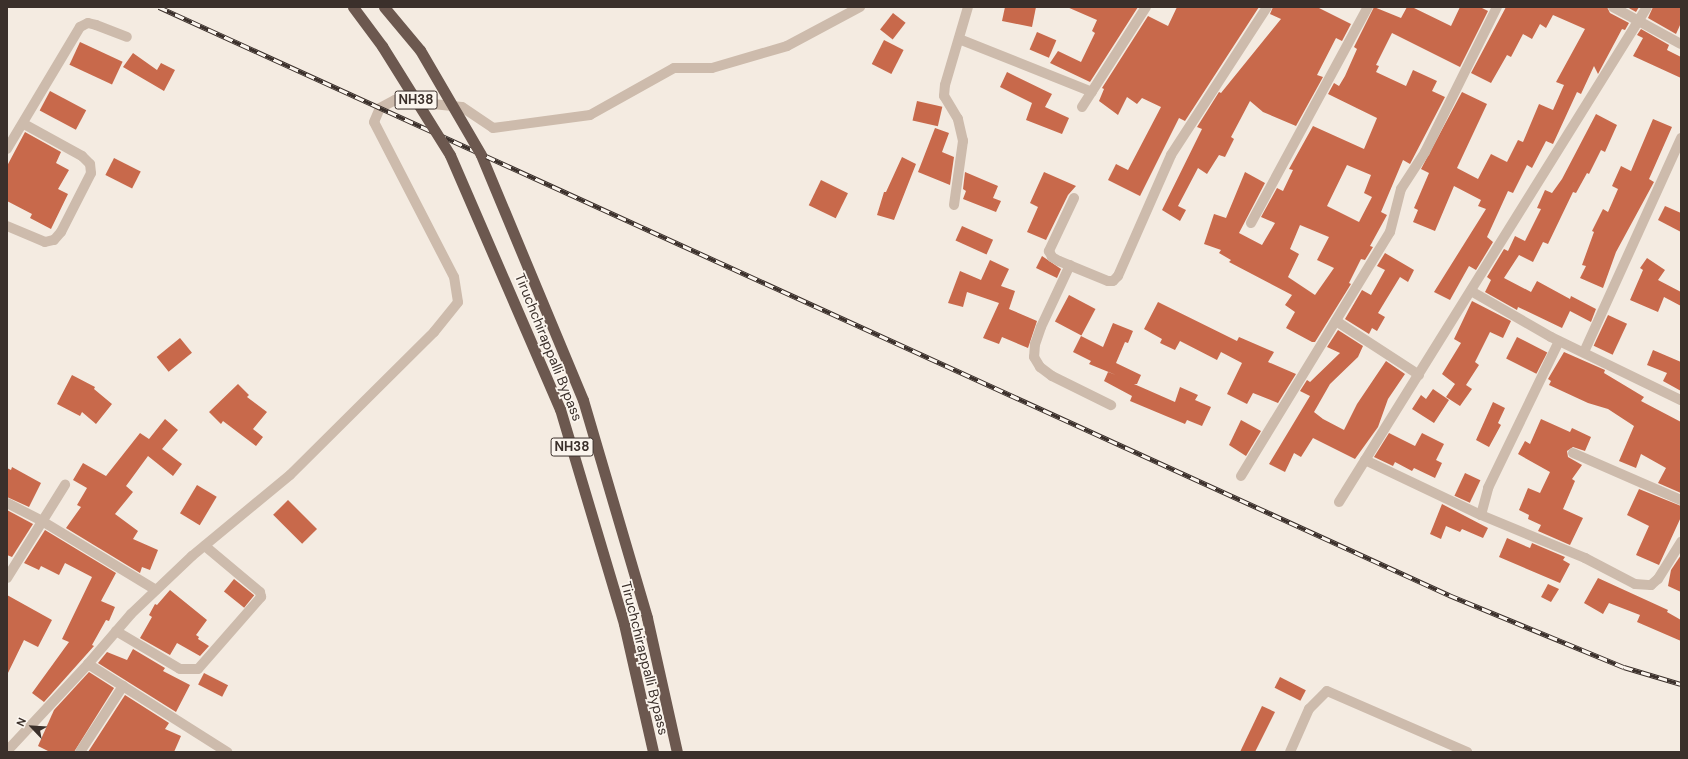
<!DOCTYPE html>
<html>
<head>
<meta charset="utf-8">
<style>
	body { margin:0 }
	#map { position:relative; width:1688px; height:759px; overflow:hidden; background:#f4ebe1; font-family:"DM Sans",sans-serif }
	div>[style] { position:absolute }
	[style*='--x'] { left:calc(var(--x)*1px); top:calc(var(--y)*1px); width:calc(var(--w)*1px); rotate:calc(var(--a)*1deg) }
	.building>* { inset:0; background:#c8694b; transform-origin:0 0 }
	.minor>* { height:10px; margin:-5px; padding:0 5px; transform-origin:5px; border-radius:5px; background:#cdbbac }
	.trunk>* { height:11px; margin:-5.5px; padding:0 5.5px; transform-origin:5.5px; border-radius:5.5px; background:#6c584f }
	.rail>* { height:4.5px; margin-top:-2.25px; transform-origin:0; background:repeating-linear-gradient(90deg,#fbf5ee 0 9px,#3b302b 0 18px); box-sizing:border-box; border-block:1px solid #3b302b }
	.trunk-bridge>* { height:11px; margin:-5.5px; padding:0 5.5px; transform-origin:5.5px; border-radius:5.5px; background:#6c584f }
	span { translate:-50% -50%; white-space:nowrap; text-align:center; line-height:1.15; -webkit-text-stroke:3.5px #fbf5ee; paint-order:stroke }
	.shield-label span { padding:1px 3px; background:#fbf5ee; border:1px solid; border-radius:3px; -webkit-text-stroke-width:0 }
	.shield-label { font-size:13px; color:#3b302b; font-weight:700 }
	.street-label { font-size:14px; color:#3b302b }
	.frame { position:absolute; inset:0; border:8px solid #3b302b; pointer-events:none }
	.north { position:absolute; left:12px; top:707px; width:40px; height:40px; -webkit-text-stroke:3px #fbf5ee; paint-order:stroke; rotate:295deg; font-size:11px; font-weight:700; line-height:16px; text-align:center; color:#3b302b }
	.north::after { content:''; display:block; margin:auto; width:14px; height:18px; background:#3b302b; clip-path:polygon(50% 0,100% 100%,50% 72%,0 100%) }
</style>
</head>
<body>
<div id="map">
	<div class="building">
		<i style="clip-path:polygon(1005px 7px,1036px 7px,1032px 27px,1002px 21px)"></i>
		<i style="clip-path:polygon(1067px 7px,1138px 7px,1090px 82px,1050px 63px,1058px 51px,1081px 62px,1095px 33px,1092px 31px,1097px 20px)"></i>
		<i style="clip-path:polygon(1177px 7px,1259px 7px,1185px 121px,1179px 118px,1140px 196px,1108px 180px,1116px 164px,1128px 170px,1161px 107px,1142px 98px,1137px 104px,1127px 97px,1118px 115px,1099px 101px,1104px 89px,1102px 88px,1148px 16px,1168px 26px)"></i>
		<i style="clip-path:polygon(1273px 7px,1317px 7px,1351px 24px,1342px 41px,1336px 38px,1317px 75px,1323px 77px,1296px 126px,1263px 112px,1250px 101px,1231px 137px,1234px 139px,1225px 157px,1219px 155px,1207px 174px,1198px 168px,1178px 206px,1186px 210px,1180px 221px,1162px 210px,1202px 129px,1197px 127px,1219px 92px,1221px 93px,1281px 19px,1270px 14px)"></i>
		<i style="clip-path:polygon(evenodd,1374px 7px,1401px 18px,1407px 7px,1412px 7px,1451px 26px,1460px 7px,1480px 7px,1488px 11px,1460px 67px,1392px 33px,1376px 65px,1379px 66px,1376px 72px,1406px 86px,1413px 70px,1437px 81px,1432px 91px,1445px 97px,1410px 164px,1403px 160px,1381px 212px,1387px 215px,1370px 246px,1373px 247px,1365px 260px,1361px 259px,1349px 283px,1351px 284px,1315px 342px,1312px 342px,1286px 328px,1295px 312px,1285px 305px,1292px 295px,1229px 262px,1231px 260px,1219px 253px,1221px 250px,1204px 244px,1214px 214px,1226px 218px,1245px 172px,1265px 183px,1239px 233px,1262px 245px,1275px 223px,1261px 217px,1277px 188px,1283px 191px,1293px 170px,1289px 169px,1313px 126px,1364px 149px,1377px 118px,1328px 94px,1334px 83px,1339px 86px,1345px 76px,1357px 49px,1354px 47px,1374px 7px,1347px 165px,1371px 175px,1364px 193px,1372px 197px,1359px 222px,1327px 206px,1347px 165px,1374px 7px,1300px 225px,1329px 237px,1317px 260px,1334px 268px,1315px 295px,1288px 277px,1299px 254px,1290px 249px,1300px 225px)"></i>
		<i style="clip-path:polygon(1506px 7px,1607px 7px,1610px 13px,1629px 23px,1625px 30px,1622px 29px,1598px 74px,1594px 66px,1581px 94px,1577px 92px,1553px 144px,1546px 141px,1532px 168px,1527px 165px,1513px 193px,1508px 191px,1487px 237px,1493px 242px,1476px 270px,1469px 266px,1450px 300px,1434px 292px,1486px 209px,1478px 206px,1481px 200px,1454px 186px,1435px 231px,1413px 222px,1418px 210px,1414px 208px,1429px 173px,1421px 169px,1462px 92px,1487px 104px,1457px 168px,1478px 179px,1491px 154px,1507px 162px,1518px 140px,1523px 142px,1539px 104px,1553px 110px,1564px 85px,1556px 82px,1585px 29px,1553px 15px,1546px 28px,1540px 24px,1532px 39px,1523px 34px,1511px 57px,1507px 55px,1491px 83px,1471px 73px)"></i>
		<i style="clip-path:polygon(1627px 7px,1639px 7px,1636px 12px)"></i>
		<i style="clip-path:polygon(1653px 7px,1681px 7px,1681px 23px,1676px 34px,1648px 18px)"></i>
		<i style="left:893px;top:13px;width:16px;height:21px;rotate:38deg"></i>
		<i style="clip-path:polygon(1641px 29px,1669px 45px,1667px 50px,1681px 57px,1681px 78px,1633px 56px,1643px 38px,1637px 35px)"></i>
		<i style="left:1037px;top:32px;width:21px;height:19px;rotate:23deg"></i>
		<i style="left:884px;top:40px;width:22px;height:27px;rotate:27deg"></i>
		<i style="left:80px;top:42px;width:47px;height:25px;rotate:25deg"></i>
		<i style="clip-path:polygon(133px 53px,157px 70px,161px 63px,175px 70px,164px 91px,123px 67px)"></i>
		<i style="clip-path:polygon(1007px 72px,1052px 94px,1045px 107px,1069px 118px,1062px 134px,1026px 120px,1032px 103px,1000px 87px)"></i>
		<i style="left:50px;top:91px;width:41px;height:22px;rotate:28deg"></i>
		<i style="left:917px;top:101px;width:26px;height:20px;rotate:13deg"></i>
		<i style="clip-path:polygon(1596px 114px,1617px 125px,1605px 152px,1601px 150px,1589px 174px,1587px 173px,1576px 193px,1573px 192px,1548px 244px,1543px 242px,1533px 262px,1519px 255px,1504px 278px,1531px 292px,1537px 281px,1570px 299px,1571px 296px,1596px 309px,1591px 322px,1570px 311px,1562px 328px,1518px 307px,1517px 310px,1485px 292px,1491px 280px,1487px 277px,1504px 249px,1508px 251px,1515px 236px,1525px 241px,1541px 209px,1537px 208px,1545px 190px,1552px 193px,1562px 179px)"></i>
		<i style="clip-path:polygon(1653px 119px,1672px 127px,1649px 179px,1654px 182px,1616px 252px,1603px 288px,1580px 278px,1586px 266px,1582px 265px,1594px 232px,1592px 231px,1603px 209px,1608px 212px,1618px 189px,1612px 186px,1621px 166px,1631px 171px)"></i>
		<i style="clip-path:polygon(935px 128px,949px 133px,942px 152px,954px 157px,950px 185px,918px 172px)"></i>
		<i style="clip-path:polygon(25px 132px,61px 152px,56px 163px,69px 170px,58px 189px,68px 194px,51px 229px,30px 218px,32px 214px,7px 201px,7px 166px)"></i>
		<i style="clip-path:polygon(902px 157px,916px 164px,894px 220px,877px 215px,884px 192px,886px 192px)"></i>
		<i style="left:114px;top:158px;width:30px;height:19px;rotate:27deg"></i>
		<i style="clip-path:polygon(965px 172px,998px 186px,993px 198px,1001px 201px,996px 212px,963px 199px,966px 191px,963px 189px)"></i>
		<i style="clip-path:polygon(1044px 172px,1076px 186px,1068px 195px,1046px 240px,1027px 232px,1038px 207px,1030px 203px)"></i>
		<i style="left:821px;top:180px;width:30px;height:28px;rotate:26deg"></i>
		<i style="clip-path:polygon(1665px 206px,1681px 213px,1681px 232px,1658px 220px)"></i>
		<i style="left:962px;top:226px;width:34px;height:16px;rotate:24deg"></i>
		<i style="clip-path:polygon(1385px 253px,1414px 270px,1408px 282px,1400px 277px,1378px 313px,1385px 317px,1377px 331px,1372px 328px,1369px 334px,1345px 319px,1362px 290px,1371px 295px,1385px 270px,1377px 266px)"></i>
		<i style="clip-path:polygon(1042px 256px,1061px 269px,1057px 278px,1036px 268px)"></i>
		<i style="clip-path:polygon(1647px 258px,1665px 270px,1658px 280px,1681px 292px,1681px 306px,1664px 297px,1658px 312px,1630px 300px,1643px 270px,1640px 268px)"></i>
		<i style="clip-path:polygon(990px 260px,1009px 269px,1001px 286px,1015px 291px,1009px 309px,1037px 321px,1028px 348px,1002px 337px,999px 344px,983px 338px,999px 303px,967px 292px,963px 307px,948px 303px,960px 271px,981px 280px)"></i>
		<i style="left:1069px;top:295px;width:30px;height:30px;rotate:28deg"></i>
		<i style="clip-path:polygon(1472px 301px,1511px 321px,1503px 338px,1490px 332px,1475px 362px,1479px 365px,1466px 385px,1472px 389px,1460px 406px,1446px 397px,1455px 384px,1442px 374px,1461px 343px,1454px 339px)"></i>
		<i style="clip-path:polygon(1158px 302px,1237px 341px,1239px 337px,1274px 352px,1268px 362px,1296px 374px,1278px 403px,1253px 393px,1247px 404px,1227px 394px,1242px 363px,1221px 352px,1217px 360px,1180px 341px,1175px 350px,1160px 343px,1162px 339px,1144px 329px)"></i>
		<i style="left:1608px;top:315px;width:21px;height:34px;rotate:25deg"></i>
		<i style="clip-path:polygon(1113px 323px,1133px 331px,1128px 343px,1125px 342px,1116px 363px,1141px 375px,1137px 384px,1134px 384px,1175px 402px,1180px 387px,1198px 395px,1195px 400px,1211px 407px,1202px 426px,1187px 420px,1185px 424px,1130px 401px,1132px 396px,1104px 381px,1108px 372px,1116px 375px,1089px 364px,1091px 361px,1073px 352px,1081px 336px,1103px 347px)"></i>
		<i style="clip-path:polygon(1338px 330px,1363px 346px,1358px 357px,1330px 384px,1314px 412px,1323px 419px,1344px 430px,1357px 404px,1386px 361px,1405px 374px,1388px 399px,1378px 427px,1355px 459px,1313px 438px,1301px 457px,1294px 453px,1285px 472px,1269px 464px,1310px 396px,1300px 391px,1307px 380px,1310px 382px,1340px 353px,1327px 347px)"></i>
		<i style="left:1517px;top:337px;width:34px;height:24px;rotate:27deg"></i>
		<i style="left:180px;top:338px;width:19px;height:30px;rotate:51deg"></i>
		<i style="clip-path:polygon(1653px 350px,1681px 362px,1681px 391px,1663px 381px,1667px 373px,1647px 365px)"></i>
		<i style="clip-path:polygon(1564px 352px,1605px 370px,1604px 373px,1644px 397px,1641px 401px,1681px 422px,1681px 493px,1658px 483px,1666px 468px,1641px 454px,1636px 468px,1619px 461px,1634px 426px,1608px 409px,1588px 403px,1549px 385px,1551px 381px,1548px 379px)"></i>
		<i style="clip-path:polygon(72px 375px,95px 387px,94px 389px,112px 404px,96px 424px,82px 412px,80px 416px,57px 404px)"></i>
		<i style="clip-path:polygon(238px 384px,249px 395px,247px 397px,267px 412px,253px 429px,263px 437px,256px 446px,223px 421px,221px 424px,209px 412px)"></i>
		<i style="clip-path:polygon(1433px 389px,1449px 400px,1434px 423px,1412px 409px,1421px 395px,1426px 399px)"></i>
		<i style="clip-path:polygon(1493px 402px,1505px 408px,1498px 423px,1501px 425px,1489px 447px,1476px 440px)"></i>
		<i style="clip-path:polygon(165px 419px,178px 430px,162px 449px,182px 464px,173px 476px,148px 456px,126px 486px,133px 492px,115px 514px,138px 531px,133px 539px,158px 550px,150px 570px,142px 567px,140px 573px,66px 528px,81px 507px,77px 505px,87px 488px,73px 480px,83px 463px,106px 476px,140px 433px,149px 439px)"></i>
		<i style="clip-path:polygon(1541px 419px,1570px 432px,1572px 428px,1591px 437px,1585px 451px,1573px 447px,1567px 451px,1568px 457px,1582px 465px,1572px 479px,1575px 481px,1563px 509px,1583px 518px,1570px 545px,1538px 531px,1541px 525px,1528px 519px,1529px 515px,1519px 510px,1528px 488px,1540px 493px,1550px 472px,1518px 454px,1525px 441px,1530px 444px)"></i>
		<i style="clip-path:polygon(1241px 420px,1261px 431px,1246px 456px,1229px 445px)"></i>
		<i style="clip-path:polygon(1389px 433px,1415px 446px,1422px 433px,1444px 444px,1436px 460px,1442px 463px,1435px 478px,1414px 468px,1412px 471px,1395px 462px,1393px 466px,1374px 457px)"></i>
		<i style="clip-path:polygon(12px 467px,41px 483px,29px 507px,7px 497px,7px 468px,11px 470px)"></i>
		<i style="left:1465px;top:473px;width:17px;height:25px;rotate:25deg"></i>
		<i style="left:197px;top:485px;width:23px;height:33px;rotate:31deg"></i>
		<i style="clip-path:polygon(1639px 489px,1681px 506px,1681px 517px,1659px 565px,1636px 555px,1649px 526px,1627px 515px)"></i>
		<i style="left:288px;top:500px;width:41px;height:21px;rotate:45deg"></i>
		<i style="clip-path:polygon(1442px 504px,1488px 528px,1483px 538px,1462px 529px,1460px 532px,1446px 526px,1441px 539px,1430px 534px)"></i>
		<i style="clip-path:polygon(7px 510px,33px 524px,12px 557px,7px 555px)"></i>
		<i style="clip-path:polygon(45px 530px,116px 573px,101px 601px,115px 607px,109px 621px,106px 620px,92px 645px,94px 646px,44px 702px,32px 693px,69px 642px,62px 639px,92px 577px,65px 563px,59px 575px,41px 566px,39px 570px,24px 563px)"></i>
		<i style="clip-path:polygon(1507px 538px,1530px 548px,1532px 543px,1565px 557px,1563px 560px,1570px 564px,1560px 583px,1499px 557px)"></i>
		<i style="clip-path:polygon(1681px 555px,1681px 592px,1668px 586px,1671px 570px)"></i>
		<i style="clip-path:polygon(1598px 578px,1668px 610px,1667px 612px,1681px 620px,1681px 641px,1637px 622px,1640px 615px,1609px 603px,1603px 614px,1584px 603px)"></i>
		<i style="left:234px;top:579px;width:26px;height:16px;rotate:39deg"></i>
		<i style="clip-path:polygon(1548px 584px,1559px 589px,1551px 602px,1541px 597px)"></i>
		<i style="clip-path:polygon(170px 590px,207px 620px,196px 635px,199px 637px,198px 639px,209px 646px,200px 656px,177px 643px,170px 655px,140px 638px,152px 617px,149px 615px,155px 604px,157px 605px)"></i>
		<i style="clip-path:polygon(7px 595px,52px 620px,38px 647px,24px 640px,7px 675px)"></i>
		<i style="clip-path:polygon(133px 649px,165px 668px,163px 671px,190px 685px,176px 712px,98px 663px,107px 652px,127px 660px)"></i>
		<i style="clip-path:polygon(89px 672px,114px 688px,74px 752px,50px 752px,38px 746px,54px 710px)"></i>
		<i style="left:204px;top:673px;width:27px;height:13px;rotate:27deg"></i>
		<i style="left:1280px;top:677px;width:29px;height:12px;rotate:27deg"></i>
		<i style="clip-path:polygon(125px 695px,169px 723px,165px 729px,181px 736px,174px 752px,88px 752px)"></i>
		<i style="clip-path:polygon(1262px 706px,1275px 712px,1255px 752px,1240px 752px)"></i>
	</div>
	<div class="minor">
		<i style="--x:1613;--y:7;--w:77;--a:28.6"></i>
		<i style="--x:959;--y:39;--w:143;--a:21.7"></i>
		<i style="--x:1082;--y:107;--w:119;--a:-57.4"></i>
		<i style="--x:7;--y:149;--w:142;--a:-59.1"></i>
		<i style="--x:80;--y:27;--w:9;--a:-27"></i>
		<i style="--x:88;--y:23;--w:8;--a:14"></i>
		<i style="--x:96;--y:25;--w:33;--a:21"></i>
		<i style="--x:1074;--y:198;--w:59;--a:115.3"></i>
		<i style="--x:1049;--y:251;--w:7;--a:63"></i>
		<i style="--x:1052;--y:257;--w:8;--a:30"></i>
		<i style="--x:1059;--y:261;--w:53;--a:22.2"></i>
		<i style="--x:1108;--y:281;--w:5;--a:0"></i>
		<i style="--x:1113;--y:281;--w:7;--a:-45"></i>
		<i style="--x:1118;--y:276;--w:132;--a:-66.3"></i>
		<i style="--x:1171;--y:155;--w:176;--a:-57"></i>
		<i style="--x:954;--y:205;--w:65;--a:-82"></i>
		<i style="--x:963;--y:141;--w:23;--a:-103"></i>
		<i style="--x:958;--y:119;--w:27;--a:-121"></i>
		<i style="--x:944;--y:96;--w:11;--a:-85"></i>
		<i style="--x:945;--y:85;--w:81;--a:-73.6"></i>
		<i style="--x:1251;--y:223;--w:246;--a:-61.6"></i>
		<i style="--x:7;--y:226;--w:41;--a:22.8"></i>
		<i style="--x:45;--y:242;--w:9;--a:-13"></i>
		<i style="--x:54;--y:240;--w:11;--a:-49"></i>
		<i style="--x:61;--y:232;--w:66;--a:-63"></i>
		<i style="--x:91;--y:173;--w:9;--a:-96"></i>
		<i style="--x:90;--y:164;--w:11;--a:-135"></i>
		<i style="--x:82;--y:156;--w:66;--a:-151.1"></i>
		<i style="--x:1070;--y:265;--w:68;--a:115.1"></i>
		<i style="--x:1041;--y:327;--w:18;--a:109"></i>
		<i style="--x:1035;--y:344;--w:13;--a:94"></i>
		<i style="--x:1034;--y:357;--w:12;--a:59"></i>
		<i style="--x:1040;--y:367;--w:15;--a:37"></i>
		<i style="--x:1052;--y:376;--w:66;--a:26.2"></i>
		<i style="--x:1471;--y:291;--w:92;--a:29.9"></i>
		<i style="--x:1551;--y:337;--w:144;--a:25.9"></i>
		<i style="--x:1336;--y:321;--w:99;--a:33"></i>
		<i style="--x:1584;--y:352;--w:235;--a:-65.6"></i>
		<i style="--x:1573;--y:453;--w:118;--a:23.5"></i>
		<i style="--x:1365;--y:460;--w:128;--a:25.4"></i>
		<i style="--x:1481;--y:515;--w:113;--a:22.5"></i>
		<i style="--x:1585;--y:558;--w:56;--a:27.5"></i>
		<i style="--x:1635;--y:584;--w:16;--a:4"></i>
		<i style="--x:1651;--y:585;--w:9;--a:-41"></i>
		<i style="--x:1658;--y:579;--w:44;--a:-58.1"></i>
		<i style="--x:1241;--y:476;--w:286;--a:-58.6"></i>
		<i style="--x:1390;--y:232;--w:44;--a:-75.7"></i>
		<i style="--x:1401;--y:189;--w:44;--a:-57"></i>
		<i style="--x:1425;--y:152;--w:162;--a:-63.6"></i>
		<i style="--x:1339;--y:502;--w:583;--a:-58.11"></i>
		<i style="--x:7;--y:503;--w:39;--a:27"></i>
		<i style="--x:42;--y:521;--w:133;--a:31.2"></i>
		<i style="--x:1481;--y:515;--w:28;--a:-75"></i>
		<i style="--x:1488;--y:488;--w:163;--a:-64.2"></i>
		<i style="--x:7;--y:578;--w:110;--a:-58.1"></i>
		<i style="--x:116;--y:631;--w:74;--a:30.7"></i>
		<i style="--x:180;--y:669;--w:18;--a:0"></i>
		<i style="--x:198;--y:669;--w:96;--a:-48.8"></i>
		<i style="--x:261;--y:597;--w:5;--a:-101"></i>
		<i style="--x:260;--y:592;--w:72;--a:-140.1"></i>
		<i style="--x:88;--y:664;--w:165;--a:32.3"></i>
		<i style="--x:7;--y:751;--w:119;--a:-47"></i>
		<i style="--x:88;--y:664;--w:66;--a:-49.3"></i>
		<i style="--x:131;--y:614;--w:84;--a:-43.6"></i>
		<i style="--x:192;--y:556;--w:127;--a:-39.6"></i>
		<i style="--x:290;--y:475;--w:203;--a:-44.8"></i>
		<i style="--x:434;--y:332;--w:38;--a:-51"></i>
		<i style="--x:458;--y:302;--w:25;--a:-99"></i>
		<i style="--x:454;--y:277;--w:174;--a:-117.3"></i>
		<i style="--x:374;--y:122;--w:15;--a:-67"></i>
		<i style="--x:380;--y:108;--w:17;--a:-28"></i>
		<i style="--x:395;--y:100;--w:67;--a:6"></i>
		<i style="--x:462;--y:107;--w:37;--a:34"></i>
		<i style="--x:493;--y:128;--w:98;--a:-7.6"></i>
		<i style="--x:590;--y:115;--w:96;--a:-29.2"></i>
		<i style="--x:674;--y:68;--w:38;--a:0"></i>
		<i style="--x:712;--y:68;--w:78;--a:-16.3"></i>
		<i style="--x:787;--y:46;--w:83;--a:-28.1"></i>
		<i style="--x:80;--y:752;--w:79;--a:-56.9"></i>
		<i style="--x:1290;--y:752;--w:47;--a:-66.2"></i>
		<i style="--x:1309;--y:709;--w:25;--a:-45"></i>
		<i style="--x:1327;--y:691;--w:153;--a:23.5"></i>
	</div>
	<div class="trunk">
		<i style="--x:353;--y:7;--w:49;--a:53.4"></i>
		<i style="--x:384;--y:7;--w:56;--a:50.1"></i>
		<i style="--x:450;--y:155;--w:277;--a:66.6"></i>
		<i style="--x:560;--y:409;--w:224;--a:73.4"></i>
		<i style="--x:624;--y:624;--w:131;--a:77.2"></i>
		<i style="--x:481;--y:155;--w:265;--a:67.4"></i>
		<i style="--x:583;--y:400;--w:227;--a:73.6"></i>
		<i style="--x:647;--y:618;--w:137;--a:77.4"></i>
	</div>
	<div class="rail">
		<i style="--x:159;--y:7;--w:1418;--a:24.5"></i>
		<i style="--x:1449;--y:595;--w:189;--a:22.4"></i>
		<i style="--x:1624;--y:667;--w:59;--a:16.6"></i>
	</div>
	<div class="trunk-bridge">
		<i style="--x:382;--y:46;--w:128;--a:58"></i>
		<i style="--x:420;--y:50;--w:121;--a:59.8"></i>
	</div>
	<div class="shield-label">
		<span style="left:416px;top:100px">NH38</span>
		<span style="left:572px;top:447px">NH38</span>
	</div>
	<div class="street-label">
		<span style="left:549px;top:347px;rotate:68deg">Tiruchchirappalli Bypass</span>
		<span style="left:645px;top:658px;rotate:76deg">Tiruchchirappalli Bypass</span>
	</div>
	<div class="frame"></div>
	<div class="north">N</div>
</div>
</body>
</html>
